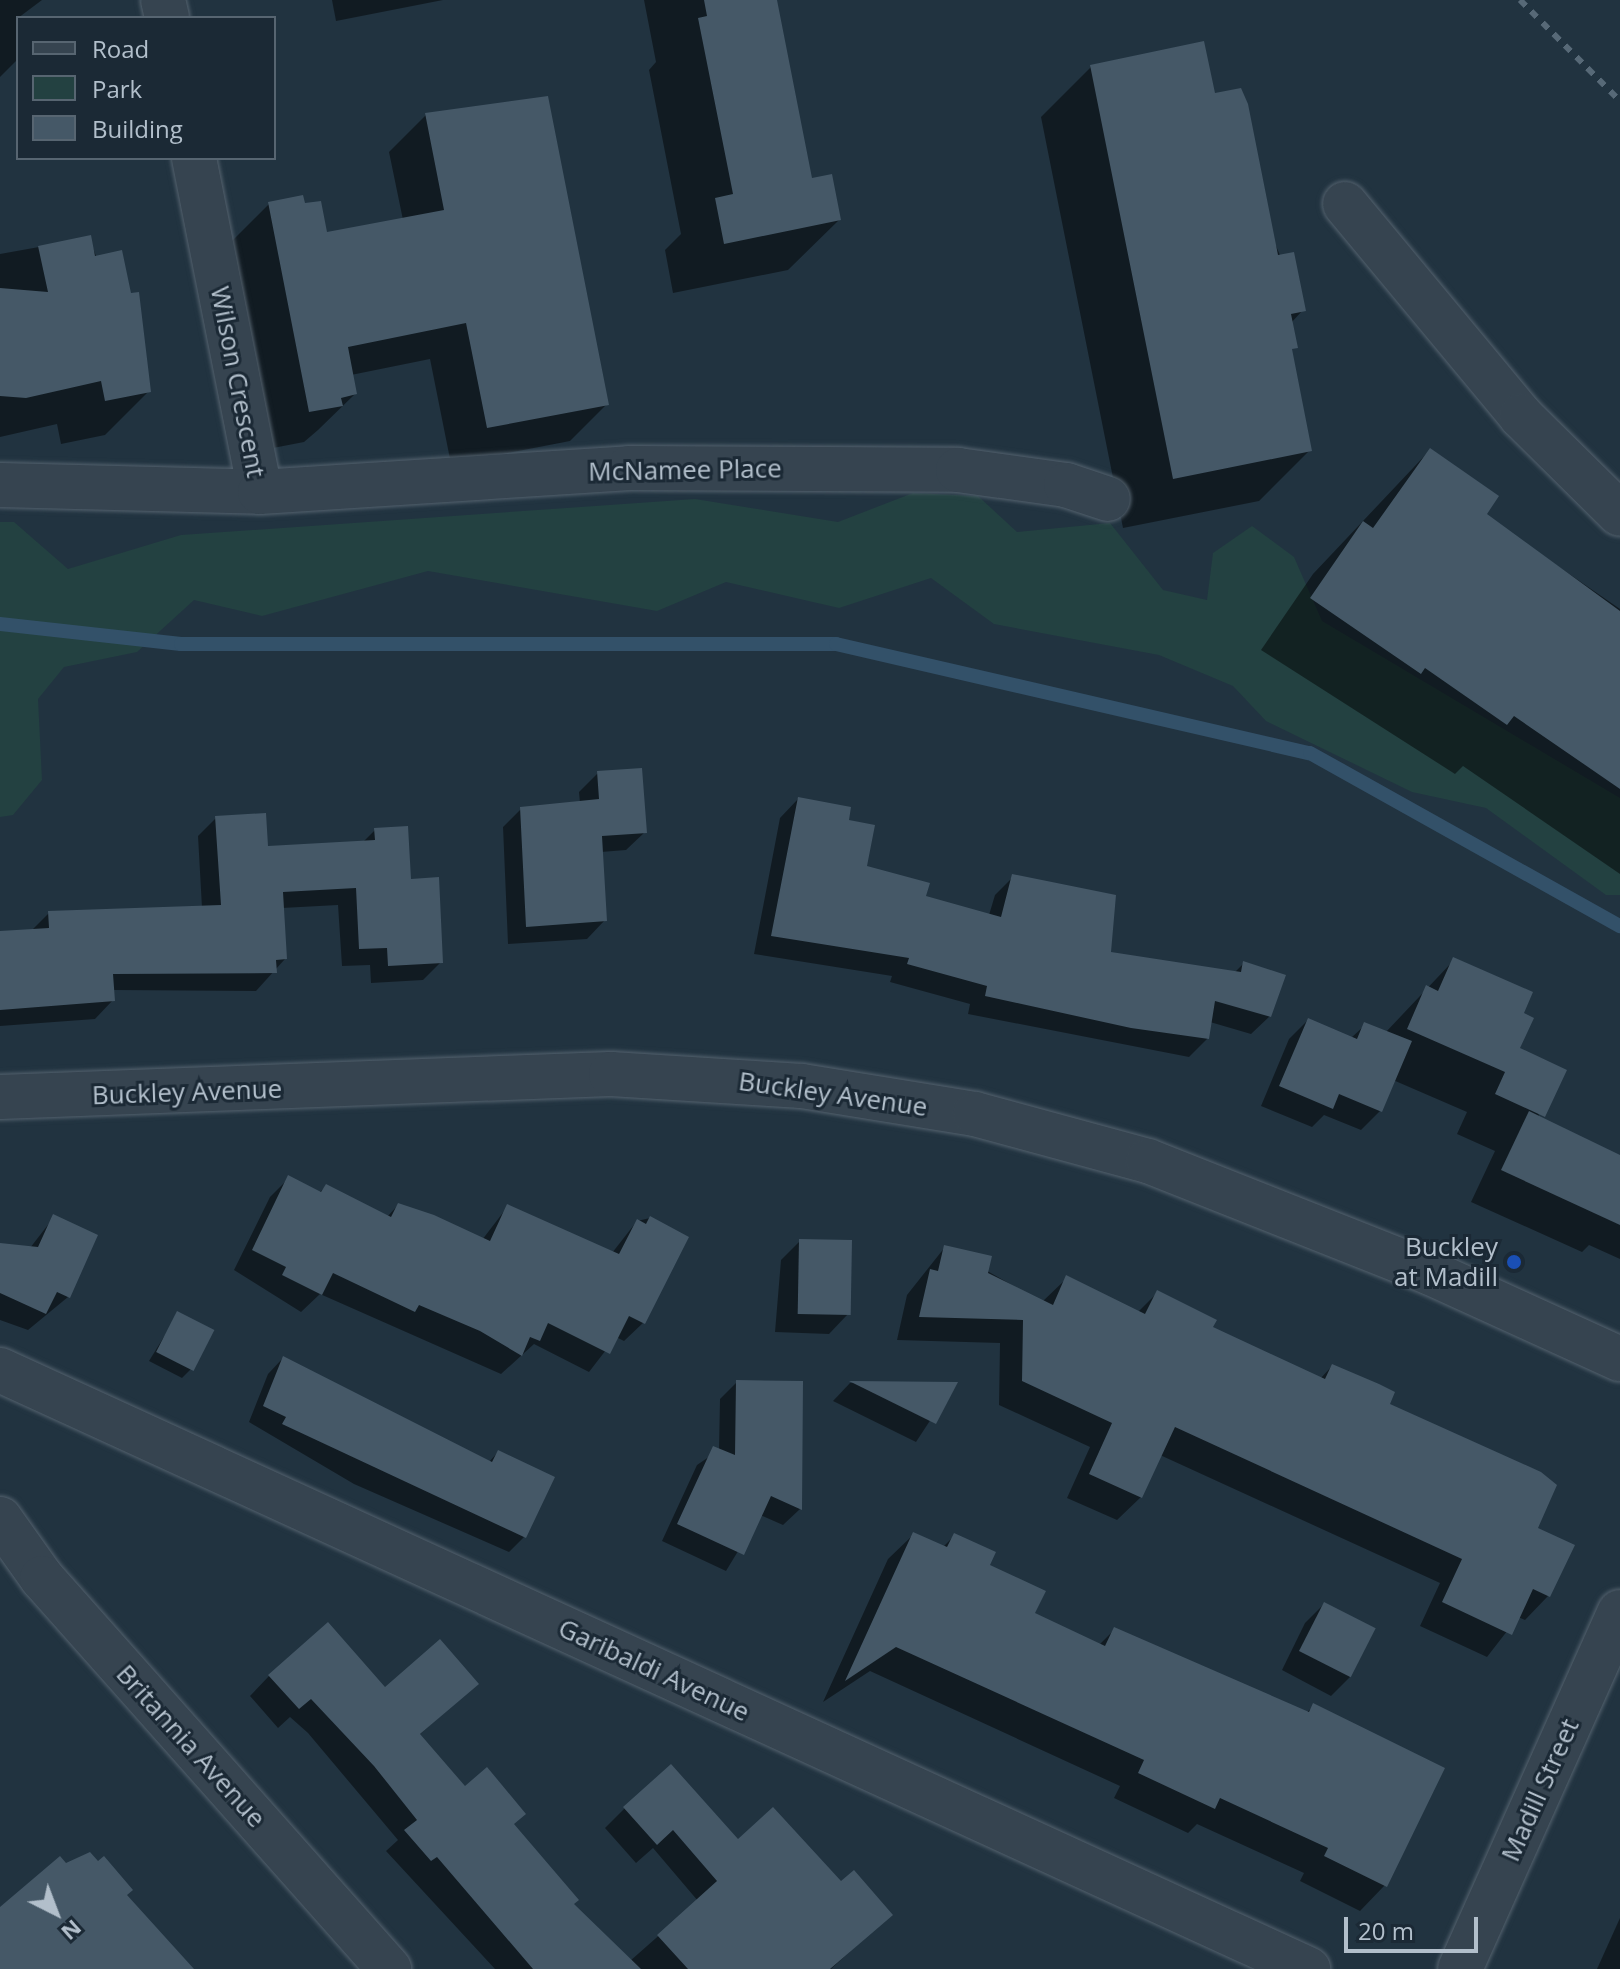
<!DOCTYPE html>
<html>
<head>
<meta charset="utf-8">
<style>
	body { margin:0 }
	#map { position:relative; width:1620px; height:1969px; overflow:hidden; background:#213340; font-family:"Open Sans",sans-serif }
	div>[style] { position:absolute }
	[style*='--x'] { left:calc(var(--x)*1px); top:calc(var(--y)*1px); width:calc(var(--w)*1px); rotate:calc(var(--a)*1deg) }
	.green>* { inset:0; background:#234141 }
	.shadow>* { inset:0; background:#0007 }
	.stream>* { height:14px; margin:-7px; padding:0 7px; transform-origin:7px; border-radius:7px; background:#335169 }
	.building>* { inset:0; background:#455867; transform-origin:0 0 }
	.roads { filter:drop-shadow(0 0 2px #54626e) drop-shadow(0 0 2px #54626e) }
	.minor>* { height:44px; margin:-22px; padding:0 22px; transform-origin:22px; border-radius:22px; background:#364450 }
	.rail>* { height:6px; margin-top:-3px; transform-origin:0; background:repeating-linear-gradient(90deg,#576977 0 8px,transparent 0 16px) }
	.dots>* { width:22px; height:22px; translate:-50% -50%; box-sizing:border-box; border:4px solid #1b2935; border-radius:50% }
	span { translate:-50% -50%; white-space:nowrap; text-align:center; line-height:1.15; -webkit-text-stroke:6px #1b2935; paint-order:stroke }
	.street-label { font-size:26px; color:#b2bfcb }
	.poi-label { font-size:26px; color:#b2bfcb }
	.right { translate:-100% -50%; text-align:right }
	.legend { position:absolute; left:16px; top:16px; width:260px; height:144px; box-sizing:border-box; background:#1b2935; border:2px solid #576571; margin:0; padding:10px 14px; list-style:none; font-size:24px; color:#b2bfcb }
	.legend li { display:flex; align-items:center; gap:16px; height:40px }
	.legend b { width:40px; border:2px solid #576571 }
	.north { position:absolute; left:16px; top:1873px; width:80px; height:80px; -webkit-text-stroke:6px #1b2935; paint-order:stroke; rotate:138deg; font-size:22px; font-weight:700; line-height:32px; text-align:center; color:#b2bfcb }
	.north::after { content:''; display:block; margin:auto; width:28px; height:36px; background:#b2bfcb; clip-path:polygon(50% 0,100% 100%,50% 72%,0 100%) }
	.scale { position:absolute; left:1344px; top:1917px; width:134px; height:36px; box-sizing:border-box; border:4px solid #b2bfcb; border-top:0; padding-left:10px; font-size:24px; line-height:28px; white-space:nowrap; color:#b2bfcb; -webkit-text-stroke:6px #1b2935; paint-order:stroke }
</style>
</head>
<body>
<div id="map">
	<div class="green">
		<i style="clip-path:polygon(913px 493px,978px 496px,1017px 532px,1110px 523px,1163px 590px,1207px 600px,1213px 553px,1252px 526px,1294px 557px,1322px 621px,1620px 798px,1620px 895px,1606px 895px,1486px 808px,1412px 792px,1266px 721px,1233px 686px,1159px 655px,994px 624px,931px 578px,839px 608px,726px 582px,657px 611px,428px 571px,262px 616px,194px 600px,137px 652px,64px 667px,38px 699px,42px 780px,13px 815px,0 817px,0 522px,14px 522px,68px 569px,181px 535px,695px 499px,838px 522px)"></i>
	</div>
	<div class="shadow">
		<i style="clip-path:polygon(0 0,42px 0,18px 18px,18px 59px,0 77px)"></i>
		<i style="clip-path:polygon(332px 0,443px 0,336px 21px)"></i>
		<i style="clip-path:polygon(644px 0,765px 0,811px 180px,839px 220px,788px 270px,673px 293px,665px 250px,681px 234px,649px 70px,656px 62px)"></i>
		<i style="clip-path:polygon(1091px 67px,1213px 96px,1303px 310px,1291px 323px,1290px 352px,1310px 450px,1259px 501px,1123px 528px,1041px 117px)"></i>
		<i style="clip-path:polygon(426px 115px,607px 404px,570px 441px,451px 464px,430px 359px,351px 375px,355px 394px,318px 430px,304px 442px,273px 448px,232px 241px,269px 204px,303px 206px,325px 235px,403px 220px,389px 152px)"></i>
		<i style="clip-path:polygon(89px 238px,149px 391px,105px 435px,61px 444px,57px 424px,0 437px,0 254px)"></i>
		<i style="clip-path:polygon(1430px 450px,1484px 515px,1620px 609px,1620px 874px,1463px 766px,1455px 774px,1261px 650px,1313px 574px)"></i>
		<i style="clip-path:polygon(598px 773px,645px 832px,626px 850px,601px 852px,605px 920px,587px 939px,508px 944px,503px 827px,521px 809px,580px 803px,579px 792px)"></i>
		<i style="clip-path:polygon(798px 799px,846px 822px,865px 868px,924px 897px,989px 915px,995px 895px,1013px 877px,1109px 954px,1234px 973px,1244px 963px,1270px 1016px,1251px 1034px,1210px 1022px,1207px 1039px,1189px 1057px,968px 1014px,970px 1004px,890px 982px,892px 976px,754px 954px,780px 818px)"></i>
		<i style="clip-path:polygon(216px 818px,266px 848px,362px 843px,375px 830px,409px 881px,441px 962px,423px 980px,371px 983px,370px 965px,342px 966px,338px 905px,282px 908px,285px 959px,256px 991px,112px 990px,113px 1000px,95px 1019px,0 1026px,0 933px,31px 931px,49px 913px,202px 908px,198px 836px)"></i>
		<i style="clip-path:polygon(1454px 960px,1521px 1014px,1518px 1049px,1540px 1119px,1620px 1157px,1620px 1259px,1589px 1245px,1582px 1252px,1471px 1202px,1495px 1151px,1457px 1134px,1467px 1112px,1393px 1080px,1380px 1111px,1361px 1130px,1324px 1115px,1312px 1127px,1261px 1106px,1289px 1039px,1308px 1020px,1351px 1038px,1365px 1025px,1385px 1033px)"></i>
		<i style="clip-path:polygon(289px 1178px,319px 1193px,326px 1186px,387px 1217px,398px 1205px,482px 1240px,508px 1206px,612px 1253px,637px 1221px,650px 1218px,644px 1322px,624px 1341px,616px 1337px,589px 1372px,534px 1344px,501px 1374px,320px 1294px,301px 1312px,234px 1270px,270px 1197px)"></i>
		<i style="clip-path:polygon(54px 1217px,68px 1297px,28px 1330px,0 1320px,0 1245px,30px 1248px)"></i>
		<i style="clip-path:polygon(800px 1241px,848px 1314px,829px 1334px,775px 1332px,781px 1260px)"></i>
		<i style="clip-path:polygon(945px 1247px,1042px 1302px,1067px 1278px,1138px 1312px,1157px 1293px,1211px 1328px,1320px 1379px,1332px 1366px,1536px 1529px,1548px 1596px,1525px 1620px,1518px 1617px,1487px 1657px,1420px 1626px,1440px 1583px,1160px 1455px,1141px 1497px,1117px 1520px,1067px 1498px,1090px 1447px,999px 1405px,1000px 1343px,897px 1340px,907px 1295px)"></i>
		<i style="clip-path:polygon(178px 1314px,191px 1369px,182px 1378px,149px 1361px)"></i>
		<i style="clip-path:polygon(283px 1358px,489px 1462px,498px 1452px,524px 1537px,509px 1552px,354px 1484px,249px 1422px,268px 1374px)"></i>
		<i style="clip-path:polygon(737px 1382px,800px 1509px,783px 1525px,760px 1515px,726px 1571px,662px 1541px,697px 1465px,719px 1450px,720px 1399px)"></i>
		<i style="clip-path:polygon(850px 1383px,954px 1384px,916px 1442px,833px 1401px)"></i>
		<i style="clip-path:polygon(914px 1534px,943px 1547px,954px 1536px,1033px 1614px,1099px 1645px,1114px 1630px,1306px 1713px,1314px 1706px,1385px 1885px,1360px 1911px,1300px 1881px,1304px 1873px,1197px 1824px,1188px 1833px,1114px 1798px,1120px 1786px,870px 1671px,823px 1702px,888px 1559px)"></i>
		<i style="clip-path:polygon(1324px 1604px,1350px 1677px,1331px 1696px,1282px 1670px,1305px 1623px)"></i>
		<i style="clip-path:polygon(269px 1676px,384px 1690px,476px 1684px,418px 1736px,465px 1789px,512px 1825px,571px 1905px,630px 1961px,698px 1901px,653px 1848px,636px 1863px,605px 1828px,625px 1808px,738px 1841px,841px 1884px,890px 1915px,831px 1969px,495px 1969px,386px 1851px,398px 1840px,308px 1733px,290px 1717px,278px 1728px,250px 1696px)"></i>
		<i style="clip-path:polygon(1620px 1918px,1620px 1969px,1597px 1969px)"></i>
	</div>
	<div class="stream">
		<i style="--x:0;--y:624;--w:182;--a:6.3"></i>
		<i style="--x:181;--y:644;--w:655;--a:0"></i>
		<i style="--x:836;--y:644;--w:486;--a:13"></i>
		<i style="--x:1310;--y:753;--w:355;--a:29.2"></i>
	</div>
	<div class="building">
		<i style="clip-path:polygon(704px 0,777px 0,812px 178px,832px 174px,841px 220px,724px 244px,715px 198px,733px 194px,698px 18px,707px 16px)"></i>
		<i style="clip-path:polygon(1204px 41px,1215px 93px,1241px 88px,1248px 104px,1278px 255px,1294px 252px,1306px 311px,1291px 314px,1298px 348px,1292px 349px,1312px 451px,1173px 479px,1090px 65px)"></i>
		<i style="clip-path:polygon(548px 96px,609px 405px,487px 428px,466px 323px,348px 347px,357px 394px,341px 398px,343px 406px,309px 412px,268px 202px,303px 195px,305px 203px,321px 201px,327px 232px,444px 210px,425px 113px)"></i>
		<i style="clip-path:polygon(91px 235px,95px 256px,122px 250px,131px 293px,139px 292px,151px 392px,105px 401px,101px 381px,26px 398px,0 396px,0 288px,48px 292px,38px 246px)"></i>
		<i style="clip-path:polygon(1430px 448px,1499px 496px,1487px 514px,1620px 611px,1620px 789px,1514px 716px,1507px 725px,1425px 668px,1421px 674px,1310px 598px,1363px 521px,1373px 528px)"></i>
		<i style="clip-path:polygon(642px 768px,647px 833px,602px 836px,607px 921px,526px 927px,520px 807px,599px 799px,597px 771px)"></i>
		<i style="clip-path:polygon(798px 797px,851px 807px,849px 820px,875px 825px,867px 866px,930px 883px,926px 896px,1001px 917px,1012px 874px,1116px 895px,1111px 952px,1241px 972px,1243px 961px,1286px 975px,1271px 1017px,1215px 1001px,1209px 1039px,1131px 1028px,985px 996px,987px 986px,907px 964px,909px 958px,771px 936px)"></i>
		<i style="clip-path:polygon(266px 813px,268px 846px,375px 840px,374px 828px,408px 826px,411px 879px,439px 877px,443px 963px,388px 966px,387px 948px,359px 949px,356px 888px,283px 892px,287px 959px,276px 960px,277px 973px,113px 974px,115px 1001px,0 1010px,0 931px,49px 928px,48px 911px,221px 905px,215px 816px)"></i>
		<i style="clip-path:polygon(1453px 957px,1533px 992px,1524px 1013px,1534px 1018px,1520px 1048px,1567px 1070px,1545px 1117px,1495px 1094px,1505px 1072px,1407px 1029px,1426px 985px,1438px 991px)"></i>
		<i style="clip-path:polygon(1308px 1018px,1357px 1039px,1364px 1022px,1412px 1041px,1382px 1112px,1339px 1094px,1333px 1109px,1279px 1086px)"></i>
		<i style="clip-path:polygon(1529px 1111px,1620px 1155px,1620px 1225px,1501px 1170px)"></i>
		<i style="clip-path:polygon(288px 1175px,321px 1192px,326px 1184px,391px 1217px,398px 1203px,434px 1215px,490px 1241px,507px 1204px,619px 1254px,637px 1219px,646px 1224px,650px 1216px,689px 1237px,645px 1324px,629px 1316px,610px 1354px,548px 1323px,540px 1341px,530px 1337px,522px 1356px,480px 1331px,419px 1305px,415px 1312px,333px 1273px,322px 1295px,282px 1275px,286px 1267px,252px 1250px)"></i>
		<i style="clip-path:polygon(53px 1214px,98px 1235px,70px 1298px,57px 1292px,46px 1314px,0 1293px,0 1243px,38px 1247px)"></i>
		<i style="left:799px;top:1239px;width:53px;height:75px;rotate:1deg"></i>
		<i style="clip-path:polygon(944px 1245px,992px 1256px,988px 1273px,1053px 1305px,1066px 1275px,1145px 1314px,1157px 1290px,1217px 1320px,1213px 1327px,1325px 1379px,1332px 1364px,1379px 1384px,1395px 1392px,1390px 1404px,1541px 1472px,1557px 1485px,1538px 1528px,1575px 1545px,1550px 1597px,1533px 1589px,1512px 1635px,1442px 1602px,1462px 1559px,1175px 1427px,1142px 1498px,1089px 1474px,1112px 1423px,1022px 1381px,1023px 1320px,919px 1317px,930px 1269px,938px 1271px)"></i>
		<i style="left:177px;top:1311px;width:42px;height:46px;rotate:27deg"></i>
		<i style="clip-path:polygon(283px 1356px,492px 1462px,498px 1450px,555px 1477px,526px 1538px,282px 1424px,286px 1417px,263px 1406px)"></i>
		<i style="clip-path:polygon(736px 1380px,803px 1381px,802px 1510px,771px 1496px,744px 1555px,677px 1524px,713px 1446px,735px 1455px)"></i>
		<i style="clip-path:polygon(849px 1381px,958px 1382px,936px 1424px)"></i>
		<i style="clip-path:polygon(913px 1532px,947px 1547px,954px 1533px,996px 1552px,990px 1565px,1046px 1591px,1035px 1613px,1105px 1646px,1114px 1627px,1309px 1712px,1313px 1703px,1445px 1768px,1387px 1887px,1324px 1856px,1328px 1848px,1220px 1798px,1215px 1809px,1138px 1773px,1144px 1760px,896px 1647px,845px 1681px)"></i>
		<i style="left:1324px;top:1602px;width:58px;height:55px;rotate:27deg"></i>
		<i style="clip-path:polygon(328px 1622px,385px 1687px,440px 1639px,479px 1684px,420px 1734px,465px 1786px,487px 1767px,526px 1814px,514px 1824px,579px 1900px,574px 1904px,641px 1969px,533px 1969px,437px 1857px,431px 1861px,404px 1830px,417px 1820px,374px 1766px,311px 1699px,299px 1709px,268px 1675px)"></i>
		<i style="clip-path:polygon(671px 1764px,738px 1839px,773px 1807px,841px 1881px,854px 1870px,893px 1915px,830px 1969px,688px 1969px,657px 1935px,717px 1881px,673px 1830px,657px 1845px,623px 1807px)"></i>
		<i style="clip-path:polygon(90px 1852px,98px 1861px,104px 1856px,133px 1890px,127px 1895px,194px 1969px,0 1969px,0 1907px,60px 1856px,66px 1863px)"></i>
	</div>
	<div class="roads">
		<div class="minor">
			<i style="--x:163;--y:0;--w:18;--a:77"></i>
			<i style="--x:194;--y:158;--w:340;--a:78.8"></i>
			<i style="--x:1345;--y:204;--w:276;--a:50.3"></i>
			<i style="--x:1521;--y:416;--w:139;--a:44.7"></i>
			<i style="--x:0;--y:485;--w:260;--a:1.5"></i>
			<i style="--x:260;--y:492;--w:370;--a:-3.7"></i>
			<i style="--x:629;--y:468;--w:329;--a:0.3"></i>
			<i style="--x:958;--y:470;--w:109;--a:7.9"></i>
			<i style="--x:1066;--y:485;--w:44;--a:18.4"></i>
			<i style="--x:0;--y:1097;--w:611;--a:-2.16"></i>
			<i style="--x:611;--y:1074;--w:191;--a:3.6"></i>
			<i style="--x:802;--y:1086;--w:175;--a:9.2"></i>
			<i style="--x:975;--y:1114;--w:179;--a:15.2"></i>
			<i style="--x:1148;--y:1161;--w:304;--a:21.6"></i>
			<i style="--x:1431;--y:1273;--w:208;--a:24.5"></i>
			<i style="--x:0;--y:1370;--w:1439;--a:24.61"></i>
			<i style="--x:0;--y:1519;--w:72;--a:54.6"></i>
			<i style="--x:42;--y:1578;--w:523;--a:48.41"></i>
			<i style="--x:1460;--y:1969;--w:391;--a:-65.9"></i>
		</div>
	</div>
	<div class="rail">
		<i style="--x:1520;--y:0;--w:142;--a:45.3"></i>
	</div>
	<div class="dots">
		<i style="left:1514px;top:1262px;background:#1a4fb4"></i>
	</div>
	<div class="street-label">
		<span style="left:238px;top:382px;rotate:79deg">Wilson Crescent</span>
		<span style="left:685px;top:470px;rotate:-1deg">McNamee Place</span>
		<span style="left:187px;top:1092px;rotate:-2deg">Buckley Avenue</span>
		<span style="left:833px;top:1094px;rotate:8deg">Buckley Avenue</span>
		<span style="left:654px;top:1670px;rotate:25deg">Garibaldi Avenue</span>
		<span style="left:191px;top:1746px;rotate:48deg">Britannia Avenue</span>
		<span style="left:1540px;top:1790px;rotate:-66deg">Madill Street</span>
	</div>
	<div class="poi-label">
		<span class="right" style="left:1498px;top:1262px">Buckley<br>at Madill</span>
	</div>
	<ul class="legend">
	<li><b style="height:10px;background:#364450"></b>Road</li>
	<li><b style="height:22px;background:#234141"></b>Park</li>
	<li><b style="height:22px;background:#455867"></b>Building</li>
	</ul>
	<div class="north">N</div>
	<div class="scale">20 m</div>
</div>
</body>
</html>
